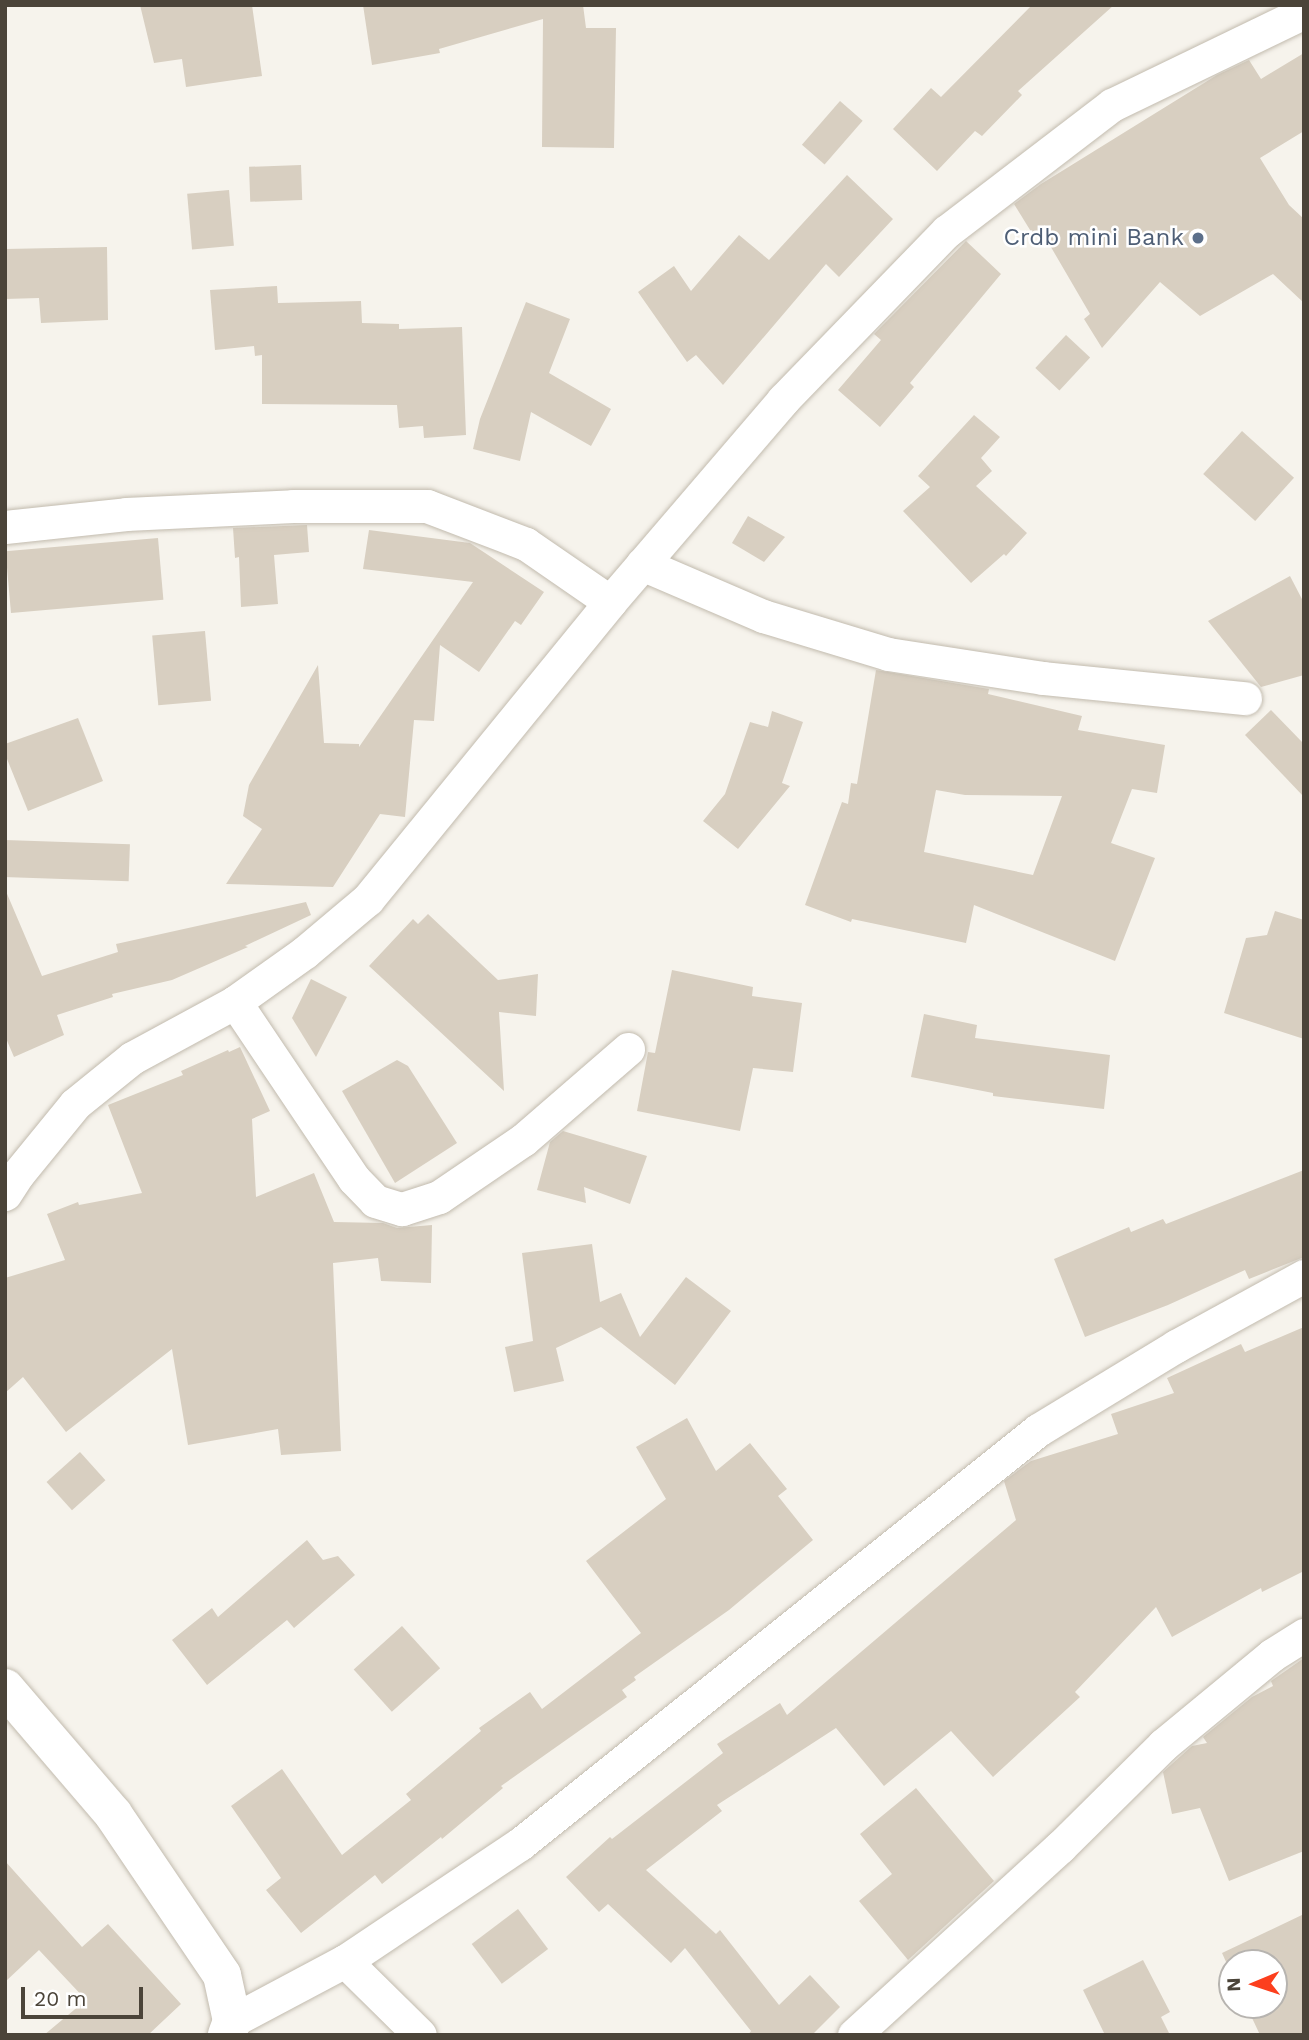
<!DOCTYPE html>
<html>
<head>
<meta charset="utf-8">
<style>
	body { margin:0 }
	#map { position:relative; width:1309px; height:2040px; overflow:hidden; background:#f6f3ec; font-family:"Work Sans",sans-serif }
	div>[style] { position:absolute }
	[style*='--x'] { left:calc(var(--x)*1px); top:calc(var(--y)*1px); width:calc(var(--w)*1px); rotate:calc(var(--a)*1deg) }
	.building>* { inset:0; background:#d8cfc1; transform-origin:0 0 }
	.roads { filter:drop-shadow(0 0 2px #c2bbae) drop-shadow(0 0 2px #c2bbae) }
	.minor>* { height:33px; margin:-16.5px; padding:0 16.5px; transform-origin:16.5px; border-radius:16.5px; background:#fff }
	.tertiary>* { height:38px; margin:-19px; padding:0 19px; transform-origin:19px; border-radius:19px; background:#fff }
	.dots>* { width:19px; height:19px; translate:-50% -50%; box-sizing:border-box; border:4px solid #fff; border-radius:50% }
	span { translate:-50% -50%; white-space:nowrap; text-align:center; line-height:1.15; -webkit-text-stroke:5px #fff; paint-order:stroke }
	.service-label { font-size:24px; color:#4e5e75 }
	.right { translate:-100% -50%; text-align:right }
	.frame { position:absolute; inset:0; border:7px solid #4b4439; pointer-events:none }
	.north { position:absolute; left:1218px; top:1949px; width:70px; height:70px; box-sizing:border-box; background:#fff; border:2px solid #b7b4b0; border-radius:50%; rotate:268deg; font-size:19px; font-weight:700; line-height:28px; text-align:center; color:#4b4439 }
	.north::after { content:''; display:block; margin:auto; width:24px; height:32px; background:#fc3f1d; clip-path:polygon(50% 0,100% 100%,50% 72%,0 100%) }
	.scale { position:absolute; left:21px; top:1987px; width:122px; height:32px; box-sizing:border-box; border:4px solid #4b4439; border-top:0; padding-left:9px; font-size:21px; line-height:24px; white-space:nowrap; color:#4b4439; -webkit-text-stroke:5px #fff; paint-order:stroke }
</style>
</head>
<body>
<div id="map">
	<div class="building">
		<i style="clip-path:polygon(140px 5px,252px 5px,262px 76px,186px 87px,182px 59px,154px 63px)"></i>
		<i style="clip-path:polygon(363px 5px,583px 5px,586px 28px,616px 28px,614px 148px,542px 147px,543px 19px,439px 49px,440px 53px,372px 65px)"></i>
		<i style="clip-path:polygon(1032px 5px,1114px 5px,1018px 91px,1022px 95px,982px 136px,975px 131px,937px 171px,893px 129px,931px 88px,941px 97px)"></i>
		<i style="clip-path:polygon(1304px 53px,1304px 131px,1260px 158px,1289px 205px,1304px 219px,1304px 303px,1273px 274px,1200px 316px,1160px 282px,1102px 348px,1084px 319px,1090px 314px,1041px 230px,1035px 238px,1014px 204px,1041px 184px,1217px 75px,1249px 60px,1261px 79px)"></i>
		<i style="left:840px;top:101px;width:30px;height:58px;rotate:41deg"></i>
		<i style="left:301px;top:165px;width:35px;height:52px;rotate:88deg"></i>
		<i style="clip-path:polygon(847px 175px,893px 219px,839px 277px,826px 264px,723px 385px,696px 355px,687px 362px,638px 292px,674px 266px,691px 291px,739px 235px,769px 260px)"></i>
		<i style="left:229px;top:190px;width:56px;height:42px;rotate:85deg"></i>
		<i style="clip-path:polygon(966px 241px,1001px 274px,910px 383px,914px 387px,880px 427px,838px 390px,881px 340px,874px 334px)"></i>
		<i style="clip-path:polygon(107px 247px,108px 320px,41px 323px,39px 298px,5px 299px,5px 249px)"></i>
		<i style="clip-path:polygon(277px 286px,278px 303px,361px 301px,362px 323px,399px 324px,399px 329px,462px 327px,466px 435px,424px 438px,423px 426px,399px 428px,397px 405px,262px 404px,262px 355px,255px 356px,254px 346px,215px 350px,210px 290px)"></i>
		<i style="clip-path:polygon(526px 302px,570px 319px,549px 373px,611px 409px,591px 446px,531px 412px,520px 461px,473px 449px,480px 419px)"></i>
		<i style="left:1066px;top:335px;width:33px;height:45px;rotate:43deg"></i>
		<i style="clip-path:polygon(974px 415px,1000px 437px,981px 458px,992px 471px,976px 486px,1027px 533px,1006px 556px,1004px 554px,971px 583px,903px 511px,930px 487px,918px 476px)"></i>
		<i style="left:1242px;top:431px;width:70px;height:58px;rotate:42deg"></i>
		<i style="clip-path:polygon(748px 516px,785px 537px,764px 562px,732px 543px)"></i>
		<i style="clip-path:polygon(307px 525px,309px 552px,274px 555px,278px 604px,241px 607px,239px 557px,235px 558px,233px 528px)"></i>
		<i style="clip-path:polygon(369px 530px,470px 543px,544px 592px,521px 625px,515px 621px,479px 672px,440px 645px,434px 721px,414px 720px,405px 817px,380px 814px,333px 887px,226px 884px,262px 829px,243px 816px,249px 785px,318px 665px,324px 743px,359px 744px,359px 747px,473px 582px,363px 569px)"></i>
		<i style="left:158px;top:538px;width:62px;height:153px;rotate:85deg"></i>
		<i style="clip-path:polygon(1290px 576px,1304px 603px,1304px 675px,1261px 687px,1208px 621px)"></i>
		<i style="left:205px;top:631px;width:70px;height:53px;rotate:85deg"></i>
		<i style="clip-path:polygon(evenodd,876px 670px,989px 689px,988px 694px,1082px 716px,1078px 730px,1165px 745px,1157px 793px,1132px 789px,1111px 843px,1155px 858px,1115px 961px,974px 905px,966px 943px,852px 919px,851px 922px,805px 905px,842px 802px,848px 804px,851px 783px,857px 784px,876px 670px,936px 790px,965px 795px,1062px 796px,1033px 875px,924px 852px,936px 790px)"></i>
		<i style="clip-path:polygon(1271px 710px,1304px 744px,1304px 797px,1245px 735px)"></i>
		<i style="clip-path:polygon(772px 711px,803px 722px,782px 783px,790px 786px,738px 849px,703px 821px,725px 794px,750px 722px,768px 727px)"></i>
		<i style="clip-path:polygon(78px 718px,103px 781px,28px 811px,5px 754px,5px 744px)"></i>
		<i style="left:5px;top:840px;width:125px;height:37px;rotate:2deg"></i>
		<i style="clip-path:polygon(5px 889px,42px 976px,118px 952px,116px 944px,306px 902px,311px 915px,245px 946px,248px 947px,172px 980px,112px 994px,113px 997px,57px 1015px,64px 1035px,14px 1057px,5px 1036px)"></i>
		<i style="clip-path:polygon(1275px 911px,1304px 920px,1304px 1039px,1224px 1013px,1246px 938px,1267px 935px)"></i>
		<i style="clip-path:polygon(428px 914px,498px 980px,538px 974px,536px 1016px,499px 1012px,504px 1091px,369px 966px,413px 919px,418px 924px)"></i>
		<i style="clip-path:polygon(672px 970px,753px 987px,752px 996px,802px 1003px,793px 1072px,753px 1068px,740px 1131px,637px 1111px,648px 1052px,655px 1053px)"></i>
		<i style="clip-path:polygon(311px 979px,347px 997px,316px 1057px,292px 1018px)"></i>
		<i style="clip-path:polygon(924px 1014px,977px 1025px,975px 1038px,1110px 1055px,1104px 1109px,993px 1096px,993px 1093px,911px 1077px)"></i>
		<i style="clip-path:polygon(240px 1047px,270px 1111px,252px 1119px,256px 1197px,314px 1173px,334px 1222px,383px 1223px,397px 1228px,432px 1225px,431px 1283px,381px 1281px,378px 1258px,333px 1263px,341px 1451px,281px 1455px,278px 1429px,188px 1445px,172px 1349px,66px 1432px,23px 1377px,5px 1393px,5px 1278px,65px 1260px,47px 1214px,78px 1202px,79px 1205px,142px 1193px,108px 1105px,183px 1075px,181px 1071px,228px 1050px,229px 1052px)"></i>
		<i style="clip-path:polygon(397px 1060px,408px 1066px,457px 1143px,395px 1183px,342px 1091px)"></i>
		<i style="clip-path:polygon(563px 1131px,647px 1156px,630px 1204px,584px 1187px,586px 1203px,537px 1190px,550px 1142px)"></i>
		<i style="clip-path:polygon(1304px 1170px,1304px 1257px,1249px 1279px,1245px 1270px,1168px 1305px,1085px 1337px,1054px 1259px,1129px 1227px,1131px 1232px,1163px 1219px,1166px 1224px)"></i>
		<i style="clip-path:polygon(592px 1244px,600px 1302px,621px 1293px,640px 1337px,686px 1277px,731px 1311px,675px 1385px,601px 1327px,556px 1348px,564px 1381px,514px 1392px,505px 1347px,533px 1341px,522px 1253px)"></i>
		<i style="clip-path:polygon(1304px 1327px,1304px 1571px,1262px 1592px,1261px 1588px,1172px 1637px,1156px 1607px,1075px 1692px,1080px 1697px,993px 1777px,951px 1731px,884px 1786px,836px 1728px,717px 1805px,722px 1811px,646px 1870px,716px 1934px,720px 1930px,779px 2005px,810px 1975px,840px 2007px,812px 2035px,748px 2035px,751px 2031px,685px 1948px,671px 1963px,608px 1904px,599px 1912px,566px 1877px,610px 1837px,612px 1839px,723px 1753px,717px 1744px,780px 1703px,787px 1715px,1016px 1520px,1004px 1481px,1031px 1461px,1118px 1434px,1111px 1414px,1174px 1393px,1167px 1378px,1241px 1344px,1245px 1352px)"></i>
		<i style="clip-path:polygon(687px 1418px,716px 1471px,750px 1443px,787px 1489px,778px 1496px,813px 1540px,729px 1610px,634px 1677px,636px 1680px,622px 1690px,627px 1697px,501px 1786px,503px 1788px,442px 1839px,441px 1837px,382px 1884px,375px 1875px,301px 1933px,266px 1890px,281px 1878px,231px 1806px,282px 1769px,342px 1855px,411px 1800px,406px 1794px,481px 1731px,479px 1728px,530px 1692px,542px 1709px,641px 1633px,586px 1561px,666px 1499px,636px 1447px)"></i>
		<i style="left:80px;top:1452px;width:38px;height:45px;rotate:48deg"></i>
		<i style="clip-path:polygon(307px 1540px,323px 1560px,338px 1556px,355px 1575px,294px 1628px,287px 1620px,207px 1685px,172px 1640px,212px 1608px,218px 1617px)"></i>
		<i style="left:402px;top:1626px;width:57px;height:65px;rotate:48deg"></i>
		<i style="clip-path:polygon(1304px 1658px,1304px 1851px,1229px 1881px,1200px 1808px,1172px 1814px,1163px 1772px,1192px 1746px,1207px 1743px,1203px 1737px,1252px 1697px,1273px 1686px,1271px 1681px)"></i>
		<i style="clip-path:polygon(916px 1788px,994px 1881px,908px 1960px,859px 1901px,892px 1874px,860px 1834px)"></i>
		<i style="clip-path:polygon(5px 1861px,82px 1947px,108px 1924px,181px 2004px,148px 2035px,44px 2035px,86px 2000px,39px 1950px,5px 1982px)"></i>
		<i style="left:518px;top:1909px;width:50px;height:58px;rotate:53deg"></i>
		<i style="clip-path:polygon(1304px 1914px,1304px 2035px,1260px 2035px,1246px 2005px,1274px 2005px,1274px 1963px,1232px 1963px,1232px 1975px,1222px 1953px)"></i>
		<i style="clip-path:polygon(1143px 1960px,1170px 2012px,1161px 2017px,1170px 2035px,1105px 2035px,1083px 1990px)"></i>
	</div>
	<div class="roads">
		<div class="minor">
			<i style="--x:5;--y:527;--w:122;--a:-6.1"></i>
			<i style="--x:126;--y:514;--w:167;--a:-2.7"></i>
			<i style="--x:293;--y:506;--w:134;--a:0"></i>
			<i style="--x:427;--y:506;--w:106;--a:21"></i>
			<i style="--x:526;--y:544;--w:102;--a:34.6"></i>
			<i style="--x:642;--y:564;--w:132;--a:23.3"></i>
			<i style="--x:763;--y:616;--w:131;--a:16.9"></i>
			<i style="--x:888;--y:654;--w:157;--a:8.8"></i>
			<i style="--x:1043;--y:678;--w:203;--a:5.7"></i>
			<i style="--x:235;--y:1002;--w:213;--a:56.1"></i>
			<i style="--x:354;--y:1179;--w:30;--a:46"></i>
			<i style="--x:375;--y:1201;--w:28;--a:17"></i>
			<i style="--x:402;--y:1209;--w:39;--a:-18"></i>
			<i style="--x:439;--y:1197;--w:102;--a:-34.2"></i>
			<i style="--x:523;--y:1140;--w:139;--a:-40.9"></i>
			<i style="--x:5;--y:1194;--w:24;--a:-57"></i>
			<i style="--x:18;--y:1174;--w:90;--a:-50.8"></i>
			<i style="--x:75;--y:1104;--w:73;--a:-38.9"></i>
			<i style="--x:132;--y:1058;--w:117;--a:-28.5"></i>
			<i style="--x:235;--y:1002;--w:86;--a:-35.5"></i>
			<i style="--x:305;--y:952;--w:82;--a:-40.1"></i>
			<i style="--x:368;--y:899;--w:383;--a:-50.8"></i>
			<i style="--x:610;--y:602;--w:266;--a:-49.4"></i>
			<i style="--x:783;--y:400;--w:235;--a:-45.9"></i>
			<i style="--x:947;--y:231;--w:208;--a:-37.4"></i>
			<i style="--x:1112;--y:105;--w:213;--a:-25.8"></i>
			<i style="--x:345;--y:1961;--w:105;--a:44.6"></i>
			<i style="--x:232;--y:2021;--w:128;--a:-28"></i>
			<i style="--x:345;--y:1961;--w:211;--a:-33.8"></i>
			<i style="--x:520;--y:1844;--w:663;--a:-38.63"></i>
			<i style="--x:1038;--y:1430;--w:162;--a:-31.3"></i>
			<i style="--x:1176;--y:1346;--w:146;--a:-28.7"></i>
			<i style="--x:854;--y:2035;--w:279;--a:-42.4"></i>
			<i style="--x:1060;--y:1847;--w:145;--a:-44.7"></i>
			<i style="--x:1163;--y:1745;--w:141;--a:-39.5"></i>
			<i style="--x:1272;--y:1655;--w:38;--a:-32"></i>
		</div>
		<div class="tertiary">
			<i style="--x:5;--y:1688;--w:166;--a:49.4"></i>
			<i style="--x:113;--y:1814;--w:194;--a:55.9"></i>
			<i style="--x:222;--y:1975;--w:47;--a:77.7"></i>
			<i style="--x:232;--y:2021;--w:15;--a:110"></i>
		</div>
	</div>
	<div class="dots">
		<i style="left:1198px;top:238px;background:#5c6f8a"></i>
	</div>
	<div class="service-label">
		<span class="right" style="left:1184px;top:238px">Crdb mini Bank</span>
	</div>
	<div class="frame"></div>
	<div class="north">N</div>
	<div class="scale">20 m</div>
</div>
</body>
</html>
